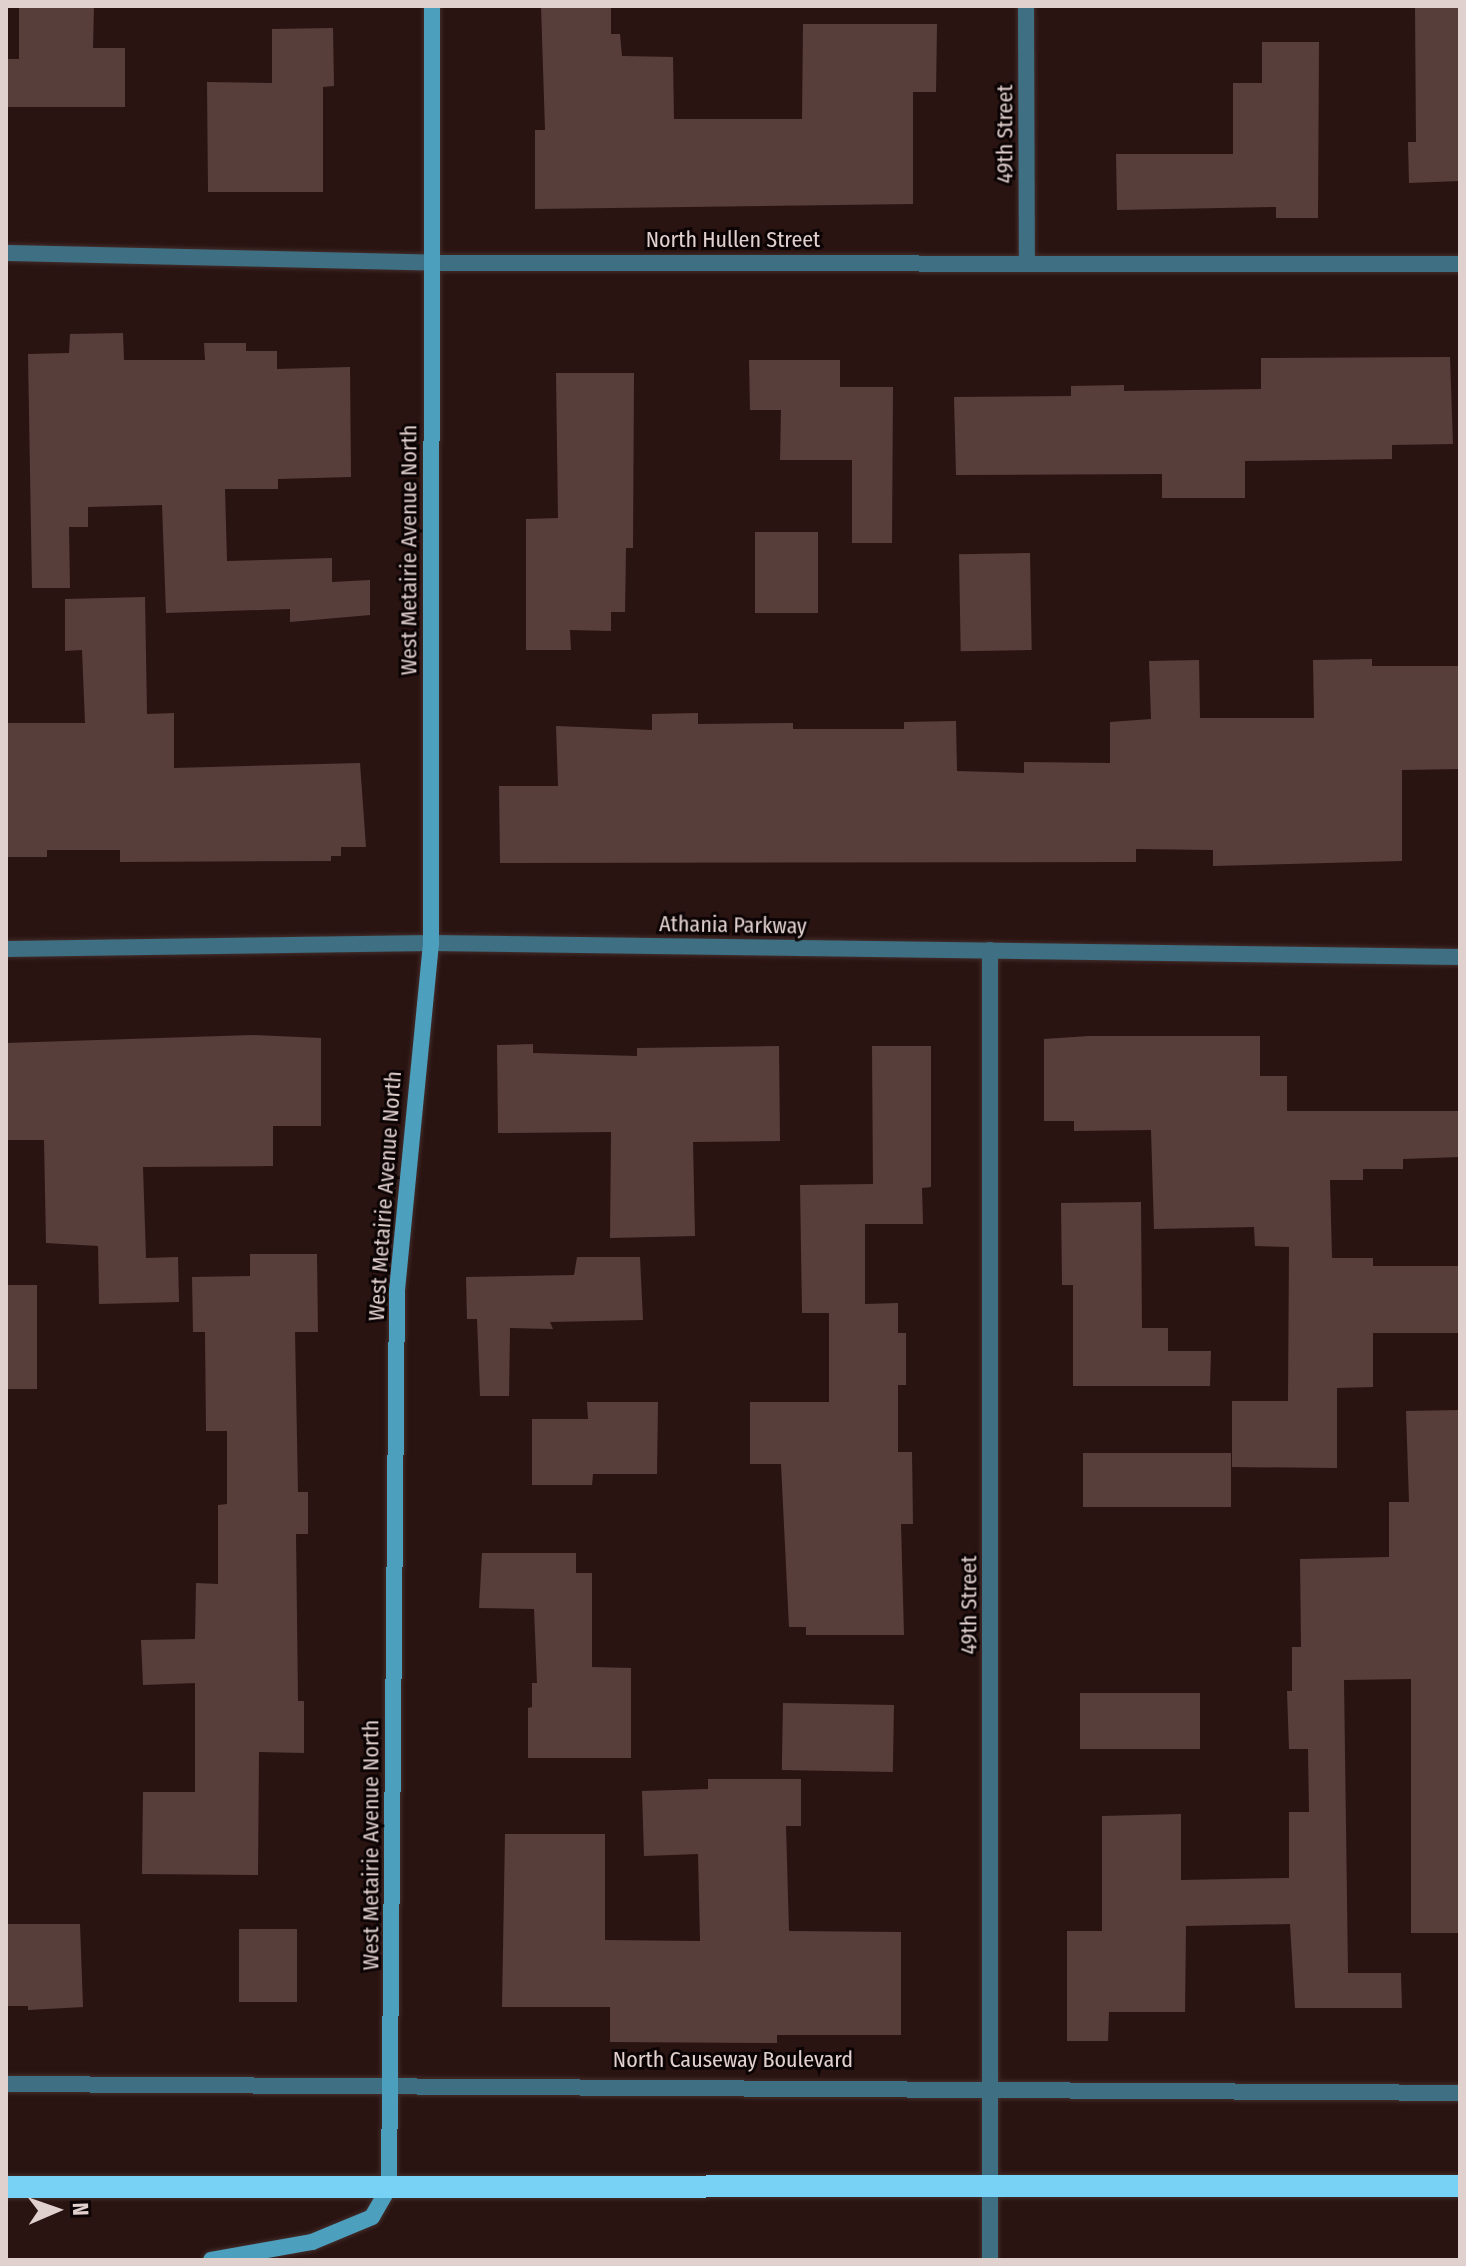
<!DOCTYPE html>
<html>
<head>
<meta charset="utf-8">
<style>
	body { margin:0 }
	#map { position:relative; width:1466px; height:2266px; overflow:hidden; background:#2a1412; font-family:"Fira Sans Condensed",sans-serif }
	div>[style] { position:absolute }
	[style*='--x'] { left:calc(var(--x)*1px); top:calc(var(--y)*1px); width:calc(var(--w)*1px); rotate:calc(var(--a)*1deg) }
	.building>* { inset:0; background:#583e3b; transform-origin:0 0 }
	.roads { filter:drop-shadow(0 0 2px #432e2c) drop-shadow(0 0 2px #432e2c) }
	.minor>* { height:16px; margin:-8px; padding:0 8px; transform-origin:8px; border-radius:8px; background:#3e6f82 }
	.secondary>* { height:16px; margin:-8px; padding:0 8px; transform-origin:8px; border-radius:8px; background:#4d9fbe }
	.trunk>* { height:22px; margin:-11px; padding:0 11px; transform-origin:11px; border-radius:11px; background:#78d2f6 }
	span { translate:-50% -50%; white-space:nowrap; text-align:center; line-height:1.15; -webkit-text-stroke:6px #0c0404; paint-order:stroke }
	.street-label { font-size:22px; color:#e0d0ce }
	.frame { position:absolute; inset:0; border:8px solid #e0d0ce; pointer-events:none }
	.north { position:absolute; left:16px; top:2170px; width:80px; height:80px; -webkit-text-stroke:6px #0c0404; paint-order:stroke; rotate:88deg; font-size:22px; font-weight:700; line-height:32px; text-align:center; color:#e0d0ce }
	.north::after { content:''; display:block; margin:auto; width:28px; height:36px; background:#e0d0ce; clip-path:polygon(50% 0,100% 100%,50% 72%,0 100%) }
</style>
</head>
<body>
<div id="map">
	<div class="building">
		<i style="clip-path:polygon(19px 6px,94px 6px,93px 48px,125px 48px,125px 107px,6px 107px,6px 59px,19px 59px)"></i>
		<i style="clip-path:polygon(541px 6px,611px 6px,611px 34px,620px 34px,622px 56px,673px 57px,674px 119px,802px 119px,803px 24px,937px 24px,936px 92px,913px 92px,913px 204px,535px 209px,535px 130px,545px 130px)"></i>
		<i style="clip-path:polygon(1415px 6px,1460px 6px,1460px 181px,1409px 183px,1408px 142px,1416px 142px)"></i>
		<i style="clip-path:polygon(333px 28px,334px 86px,323px 87px,323px 192px,208px 192px,207px 82px,272px 83px,272px 29px)"></i>
		<i style="clip-path:polygon(1262px 42px,1319px 42px,1318px 218px,1276px 218px,1276px 207px,1117px 210px,1116px 154px,1233px 154px,1233px 83px,1262px 83px)"></i>
		<i style="clip-path:polygon(123px 333px,124px 360px,205px 360px,204px 343px,246px 343px,246px 351px,277px 351px,277px 369px,350px 367px,351px 477px,278px 479px,278px 489px,225px 489px,227px 561px,332px 558px,332px 582px,370px 580px,370px 615px,290px 622px,290px 609px,166px 613px,162px 505px,88px 507px,88px 527px,69px 527px,70px 588px,32px 588px,28px 354px,69px 353px,70px 334px)"></i>
		<i style="clip-path:polygon(1450px 357px,1453px 444px,1392px 445px,1392px 459px,1245px 461px,1245px 498px,1162px 498px,1162px 474px,956px 475px,954px 397px,1071px 396px,1071px 386px,1124px 385px,1124px 391px,1261px 389px,1261px 358px)"></i>
		<i style="clip-path:polygon(749px 360px,840px 360px,840px 387px,893px 387px,892px 543px,852px 543px,852px 460px,780px 460px,781px 410px,750px 410px)"></i>
		<i style="clip-path:polygon(556px 373px,634px 373px,633px 548px,626px 548px,625px 612px,611px 612px,611px 631px,570px 630px,571px 650px,526px 650px,526px 519px,558px 518px)"></i>
		<i style="left:755px;top:532px;width:63px;height:81px"></i>
		<i style="left:1030px;top:553px;width:97px;height:71px;rotate:89deg"></i>
		<i style="clip-path:polygon(145px 597px,147px 714px,174px 713px,174px 768px,360px 763px,366px 847px,341px 847px,341px 856px,331px 856px,331px 861px,120px 862px,120px 850px,47px 850px,47px 857px,6px 857px,6px 723px,85px 723px,82px 650px,65px 651px,65px 599px)"></i>
		<i style="clip-path:polygon(1372px 659px,1372px 666px,1460px 666px,1460px 769px,1402px 770px,1402px 861px,1213px 866px,1213px 850px,1136px 849px,1136px 862px,500px 863px,499px 786px,558px 786px,556px 726px,652px 730px,652px 714px,698px 713px,698px 724px,793px 723px,793px 729px,904px 729px,904px 722px,956px 721px,957px 771px,1024px 773px,1024px 762px,1110px 763px,1110px 722px,1151px 719px,1149px 661px,1199px 660px,1200px 718px,1314px 718px,1313px 660px)"></i>
		<i style="clip-path:polygon(252px 1035px,321px 1038px,321px 1126px,273px 1126px,273px 1166px,143px 1167px,146px 1258px,178px 1257px,179px 1302px,99px 1304px,98px 1246px,46px 1243px,44px 1140px,6px 1140px,6px 1043px)"></i>
		<i style="clip-path:polygon(1089px 1036px,1260px 1036px,1260px 1076px,1287px 1076px,1287px 1111px,1460px 1111px,1460px 1157px,1403px 1159px,1403px 1169px,1363px 1169px,1363px 1180px,1330px 1180px,1332px 1258px,1373px 1258px,1373px 1266px,1460px 1266px,1460px 1333px,1373px 1333px,1373px 1387px,1337px 1388px,1337px 1468px,1232px 1467px,1232px 1401px,1288px 1401px,1289px 1247px,1255px 1246px,1254px 1227px,1154px 1229px,1151px 1130px,1074px 1131px,1074px 1121px,1044px 1121px,1044px 1039px)"></i>
		<i style="clip-path:polygon(533px 1044px,533px 1053px,637px 1056px,637px 1048px,779px 1046px,780px 1141px,693px 1142px,695px 1236px,610px 1238px,611px 1132px,498px 1133px,497px 1045px)"></i>
		<i style="clip-path:polygon(872px 1046px,931px 1046px,931px 1187px,922px 1188px,923px 1224px,865px 1224px,865px 1304px,898px 1303px,898px 1333px,906px 1333px,906px 1385px,898px 1385px,898px 1452px,912px 1452px,913px 1524px,901px 1524px,904px 1635px,806px 1635px,806px 1627px,789px 1627px,781px 1464px,750px 1464px,750px 1402px,829px 1402px,829px 1313px,802px 1313px,800px 1185px,873px 1184px)"></i>
		<i style="clip-path:polygon(1141px 1202px,1142px 1328px,1168px 1328px,1168px 1351px,1211px 1351px,1210px 1386px,1073px 1386px,1073px 1285px,1062px 1285px,1061px 1203px)"></i>
		<i style="clip-path:polygon(250px 1254px,317px 1254px,318px 1332px,295px 1332px,298px 1492px,308px 1492px,308px 1534px,296px 1534px,298px 1701px,304px 1701px,304px 1753px,259px 1752px,258px 1875px,142px 1874px,143px 1792px,195px 1792px,195px 1683px,143px 1685px,141px 1640px,195px 1639px,196px 1583px,218px 1584px,218px 1505px,227px 1504px,227px 1431px,206px 1431px,205px 1332px,193px 1332px,192px 1277px,250px 1276px)"></i>
		<i style="clip-path:polygon(577px 1257px,640px 1257px,643px 1320px,550px 1322px,553px 1329px,510px 1328px,509px 1396px,480px 1396px,477px 1319px,467px 1319px,466px 1277px,574px 1275px)"></i>
		<i style="left:6px;top:1285px;width:31px;height:104px"></i>
		<i style="clip-path:polygon(587px 1402px,658px 1402px,657px 1474px,593px 1474px,592px 1485px,532px 1485px,532px 1419px,588px 1419px)"></i>
		<i style="clip-path:polygon(1460px 1410px,1460px 1933px,1411px 1933px,1411px 1679px,1344px 1680px,1348px 1973px,1401px 1973px,1402px 2008px,1295px 2008px,1290px 1924px,1186px 1926px,1185px 2012px,1109px 2012px,1108px 2041px,1067px 2041px,1067px 1931px,1102px 1931px,1102px 1816px,1181px 1814px,1181px 1880px,1289px 1878px,1289px 1812px,1309px 1812px,1308px 1749px,1289px 1749px,1287px 1691px,1292px 1691px,1292px 1647px,1301px 1647px,1300px 1559px,1389px 1557px,1389px 1502px,1409px 1502px,1406px 1411px)"></i>
		<i style="left:1083px;top:1453px;width:148px;height:54px"></i>
		<i style="clip-path:polygon(482px 1553px,576px 1553px,576px 1573px,592px 1573px,592px 1667px,631px 1668px,631px 1758px,528px 1758px,528px 1708px,532px 1707px,532px 1683px,537px 1683px,534px 1609px,479px 1608px)"></i>
		<i style="left:1080px;top:1693px;width:120px;height:56px"></i>
		<i style="left:783px;top:1703px;width:111px;height:67px;rotate:1deg"></i>
		<i style="clip-path:polygon(708px 1779px,801px 1779px,801px 1826px,786px 1826px,789px 1931px,901px 1932px,901px 2035px,777px 2035px,777px 2043px,610px 2042px,610px 2007px,502px 2007px,505px 1834px,605px 1834px,605px 1940px,700px 1941px,698px 1854px,644px 1856px,642px 1791px,708px 1789px)"></i>
		<i style="clip-path:polygon(6px 1924px,80px 1924px,83px 2007px,28px 2010px,28px 2006px,6px 2006px)"></i>
		<i style="left:239px;top:1929px;width:58px;height:73px"></i>
	</div>
	<div class="roads">
		<div class="minor">
			<i style="--x:1026;--y:6;--w:256;--a:89.8"></i>
			<i style="--x:6;--y:253;--w:425;--a:1.3"></i>
			<i style="--x:431;--y:263;--w:1029;--a:0.06"></i>
			<i style="--x:6;--y:949;--w:425;--a:-0.8"></i>
			<i style="--x:431;--y:943;--w:1029;--a:0.78"></i>
			<i style="--x:6;--y:2084;--w:1454;--a:0.35"></i>
			<i style="--x:990;--y:2260;--w:1310;--a:-90"></i>
		</div>
		<div class="secondary">
			<i style="--x:211;--y:2260;--w:103;--a:-10.1"></i>
			<i style="--x:312;--y:2242;--w:65;--a:-22.6"></i>
			<i style="--x:372;--y:2217;--w:34;--a:-60"></i>
			<i style="--x:389;--y:2187;--w:897;--a:-89.49"></i>
			<i style="--x:397;--y:1290;--w:349;--a:-84.4"></i>
			<i style="--x:431;--y:943;--w:937;--a:-89.94"></i>
		</div>
		<div class="trunk">
			<i style="--x:6;--y:2187;--w:1454;--a:-0.04"></i>
		</div>
	</div>
	<div class="street-label">
		<span style="left:1005px;top:134px;rotate:-90deg">49th Street</span>
		<span style="left:733px;top:240px">North Hullen Street</span>
		<span style="left:409px;top:550px;rotate:-90deg">West Metairie Avenue North</span>
		<span style="left:733px;top:925px;rotate:1deg">Athania Parkway</span>
		<span style="left:385px;top:1196px;rotate:-86deg">West Metairie Avenue North</span>
		<span style="left:969px;top:1605px;rotate:-90deg">49th Street</span>
		<span style="left:371px;top:1845px;rotate:-90deg">West Metairie Avenue North</span>
		<span style="left:733px;top:2060px">North Causeway Boulevard</span>
	</div>
	<div class="frame"></div>
	<div class="north">N</div>
</div>
</body>
</html>
